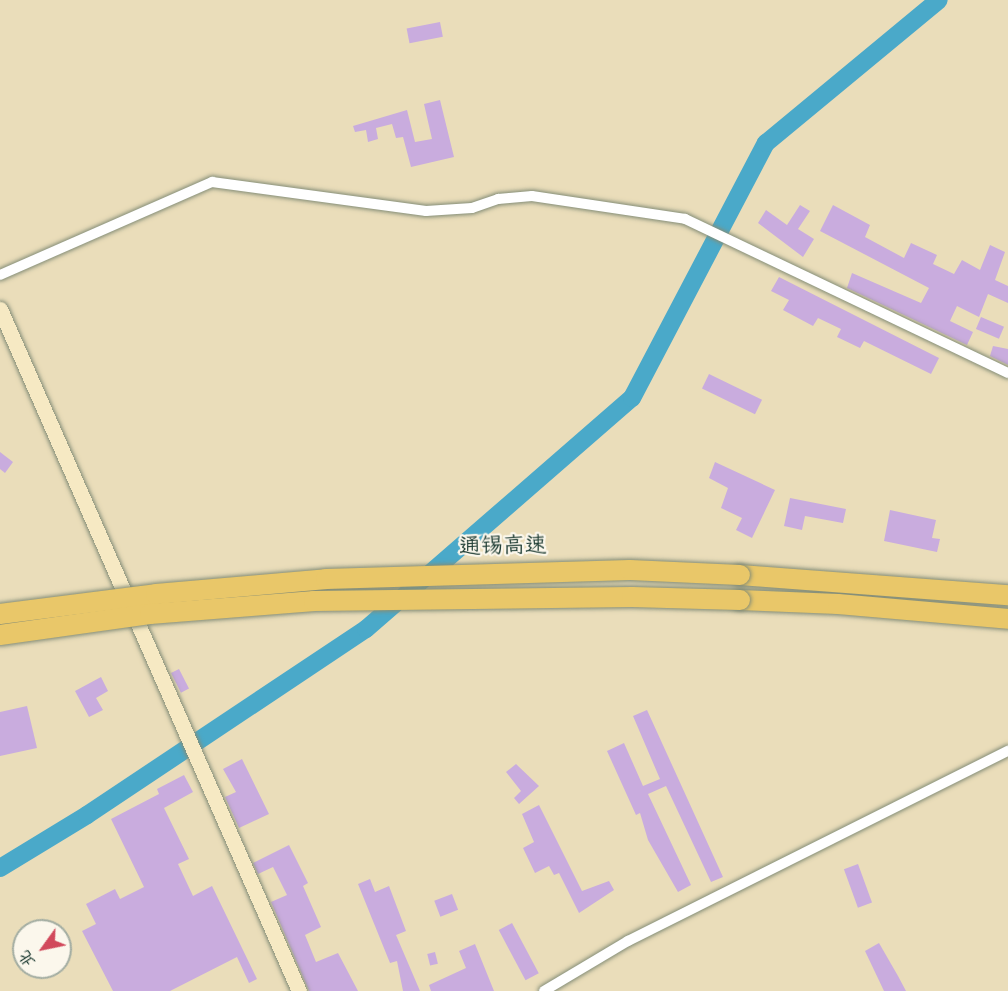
<!DOCTYPE html>
<html>
<head>
<meta charset="utf-8">
<style>
	body { margin:0 }
	#map { position:relative; width:1008px; height:991px; overflow:hidden; background:#eaddba; font-family:Dekko,"LXGW WenKai TC",sans-serif }
	div>[style] { position:absolute }
	[style*='--x'] { left:calc(var(--x)*1px); top:calc(var(--y)*1px); width:calc(var(--w)*1px); rotate:calc(var(--a)*1deg) }
	.river>* { height:18px; margin:-9px; padding:0 9px; transform-origin:9px; border-radius:9px; background:#4aa9c9 }
	.building>* { inset:0; background:#c9acde; transform-origin:0 0 }
	.roads { filter:drop-shadow(0 0 2px #848d77) drop-shadow(0 0 2px #848d77) }
	.street>* { height:10px; margin:-5px; padding:0 5px; transform-origin:5px; border-radius:5px; background:#fff }
	.secondary>* { height:15px; margin:-7.5px; padding:0 7.5px; transform-origin:7.5px; border-radius:7.5px; background:#f6e9c3 }
	.highway>* { height:20px; margin:-10px; padding:0 10px; transform-origin:10px; border-radius:10px; background:#e9c769 }
	.bridges { filter:drop-shadow(0 0 2px #848d77) drop-shadow(0 0 2px #848d77) }
	.highway-bridge>* { height:20px; margin:-10px; padding:0 10px; transform-origin:10px; border-radius:10px; background:#e9c769 }
	span { translate:-50% -50%; white-space:nowrap; text-align:center; line-height:1.15; -webkit-text-stroke:4.5px #fbf7ec; paint-order:stroke }
	.street-label { font-size:22px; color:#1f3d34 }
	.north { position:absolute; left:12px; top:919px; width:60px; height:60px; box-sizing:border-box; background:#fbf7ec; border:2px solid #a3ada2; border-radius:50%; rotate:237deg; font-size:16px; font-weight:700; line-height:24px; text-align:center; color:#1f3d34 }
	.north::after { content:''; display:block; margin:auto; width:21px; height:27px; background:#d1495b; clip-path:polygon(50% 0,100% 100%,50% 72%,0 100%) }
</style>
</head>
<body>
<div id="map">
	<div class="river">
		<i style="--x:0;--y:868;--w:102;--a:-31.3"></i>
		<i style="--x:87;--y:815;--w:335;--a:-33.7"></i>
		<i style="--x:366;--y:629;--w:352;--a:-41"></i>
		<i style="--x:632;--y:398;--w:288;--a:-62.3"></i>
		<i style="--x:766;--y:143;--w:224;--a:-39.6"></i>
	</div>
	<div class="building">
		<i style="left:440px;top:22px;width:15px;height:34px;rotate:79deg"></i>
		<i style="clip-path:polygon(440px 100px,454px 157px,411px 167px,403px 137px,396px 138px,392px 124px,376px 128px,378px 139px,368px 142px,366px 130px,355px 132px,353px 126px,407px 110px,415px 142px,432px 139px,424px 104px)"></i>
		<i style="clip-path:polygon(800px 205px,810px 211px,798px 229px,814px 239px,803px 257px,758px 223px,766px 210px,787px 225px)"></i>
		<i style="clip-path:polygon(833px 205px,870px 225px,865px 237px,904px 258px,911px 243px,937px 255px,933px 264px,954px 274px,962px 260px,980px 270px,990px 245px,1005px 252px,995px 280px,1008px 286px,1008px 303px,988px 294px,979px 317px,957px 306px,950px 321px,973px 332px,967px 345px,847px 288px,852px 273px,921px 303px,929px 288px,820px 231px)"></i>
		<i style="clip-path:polygon(779px 277px,939px 358px,931px 374px,864px 341px,860px 348px,837px 337px,841px 329px,818px 318px,813px 326px,783px 310px,789px 300px,771px 291px)"></i>
		<i style="left:981px;top:317px;width:25px;height:13px;rotate:23deg"></i>
		<i style="clip-path:polygon(993px 346px,1008px 349px,1008px 365px,990px 356px)"></i>
		<i style="left:709px;top:374px;width:59px;height:16px;rotate:26deg"></i>
		<i style="clip-path:polygon(0 452px,13px 462px,5px 473px,0 469px)"></i>
		<i style="clip-path:polygon(715px 462px,775px 490px,752px 538px,736px 530px,742px 518px,721px 508px,728px 488px,709px 478px)"></i>
		<i style="clip-path:polygon(790px 498px,846px 509px,843px 523px,805px 516px,802px 530px,784px 526px)"></i>
		<i style="clip-path:polygon(890px 510px,936px 520px,932px 538px,940px 539px,937px 552px,884px 541px)"></i>
		<i style="left:179px;top:669px;width:22px;height:9px;rotate:63deg"></i>
		<i style="clip-path:polygon(101px 677px,108px 691px,96px 698px,103px 710px,89px 717px,75px 691px)"></i>
		<i style="clip-path:polygon(27px 706px,37px 748px,0 756px,0 712px)"></i>
		<i style="clip-path:polygon(647px 710px,723px 877px,711px 882px,666px 786px,648px 794px,691px 885px,678px 892px,648px 840px,640px 813px,636px 815px,607px 751px,624px 743px,643px 786px,660px 779px,633px 716px)"></i>
		<i style="clip-path:polygon(242px 759px,269px 814px,239px 828px,225px 797px,236px 792px,223px 769px)"></i>
		<i style="clip-path:polygon(516px 764px,539px 786px,519px 804px,514px 798px,521px 791px,506px 772px)"></i>
		<i style="clip-path:polygon(184px 775px,193px 792px,164px 808px,189px 859px,178px 864px,193px 896px,212px 886px,257px 979px,249px 983px,237px 957px,170px 991px,113px 991px,82px 931px,96px 924px,86px 904px,115px 889px,120px 899px,144px 887px,111px 819px,159px 794px,157px 789px)"></i>
		<i style="clip-path:polygon(539px 805px,582px 891px,609px 881px,614px 890px,579px 913px,559px 873px,554px 875px,549px 866px,535px 873px,523px 848px,534px 842px,522px 814px)"></i>
		<i style="clip-path:polygon(289px 845px,308px 883px,303px 886px,321px 927px,305px 935px,316px 962px,338px 953px,358px 991px,309px 991px,271px 902px,287px 895px,273px 867px,258px 874px,253px 863px)"></i>
		<i style="left:858px;top:864px;width:41px;height:15px;rotate:70deg"></i>
		<i style="clip-path:polygon(370px 879px,375px 892px,389px 886px,406px 931px,396px 935px,420px 991px,403px 991px,397px 961px,390px 963px,358px 884px)"></i>
		<i style="left:452px;top:894px;width:17px;height:19px;rotate:69deg"></i>
		<i style="left:512px;top:923px;width:57px;height:15px;rotate:62deg"></i>
		<i style="clip-path:polygon(879px 943px,898px 976px,906px 991px,884px 991px,865px 951px)"></i>
		<i style="clip-path:polygon(475px 944px,494px 991px,431px 991px,429px 985px,466px 968px,459px 951px)"></i>
		<i style="left:435px;top:952px;width:12px;height:8px;rotate:76deg"></i>
	</div>
	<div class="roads">
		<div class="street">
			<i style="--x:0;--y:275;--w:232;--a:-23.7"></i>
			<i style="--x:212;--y:182;--w:216;--a:7.7"></i>
			<i style="--x:426;--y:211;--w:46;--a:-3.7"></i>
			<i style="--x:472;--y:208;--w:28;--a:-19"></i>
			<i style="--x:498;--y:199;--w:34;--a:-5"></i>
			<i style="--x:532;--y:196;--w:155;--a:8.5"></i>
			<i style="--x:685;--y:219;--w:358;--a:25.5"></i>
			<i style="--x:544;--y:991;--w:98;--a:-30.8"></i>
			<i style="--x:628;--y:941;--w:425;--a:-26.6"></i>
		</div>
		<div class="secondary">
			<i style="--x:0;--y:309;--w:745;--a:66.33"></i>
		</div>
		<div class="highway">
			<i style="--x:740;--y:575;--w:269;--a:4.3"></i>
			<i style="--x:740;--y:600;--w:98;--a:2.3"></i>
			<i style="--x:838;--y:604;--w:171;--a:5"></i>
		</div>
	</div>
	<div class="bridges">
		<div class="highway-bridge">
			<i style="--x:0;--y:614;--w:157;--a:-7.3"></i>
			<i style="--x:156;--y:594;--w:171;--a:-5"></i>
			<i style="--x:326;--y:579;--w:304;--a:-1.7"></i>
			<i style="--x:630;--y:570;--w:110;--a:2.6"></i>
			<i style="--x:0;--y:635;--w:151;--a:-8"></i>
			<i style="--x:150;--y:614;--w:165;--a:-4.5"></i>
			<i style="--x:314;--y:601;--w:318;--a:-0.7"></i>
			<i style="--x:632;--y:597;--w:108;--a:1.6"></i>
		</div>
	</div>
	<div class="street-label">
		<span style="left:503px;top:548px;rotate:-1deg">通锡高速</span>
	</div>
	<div class="north">北</div>
</div>
</body>
</html>
